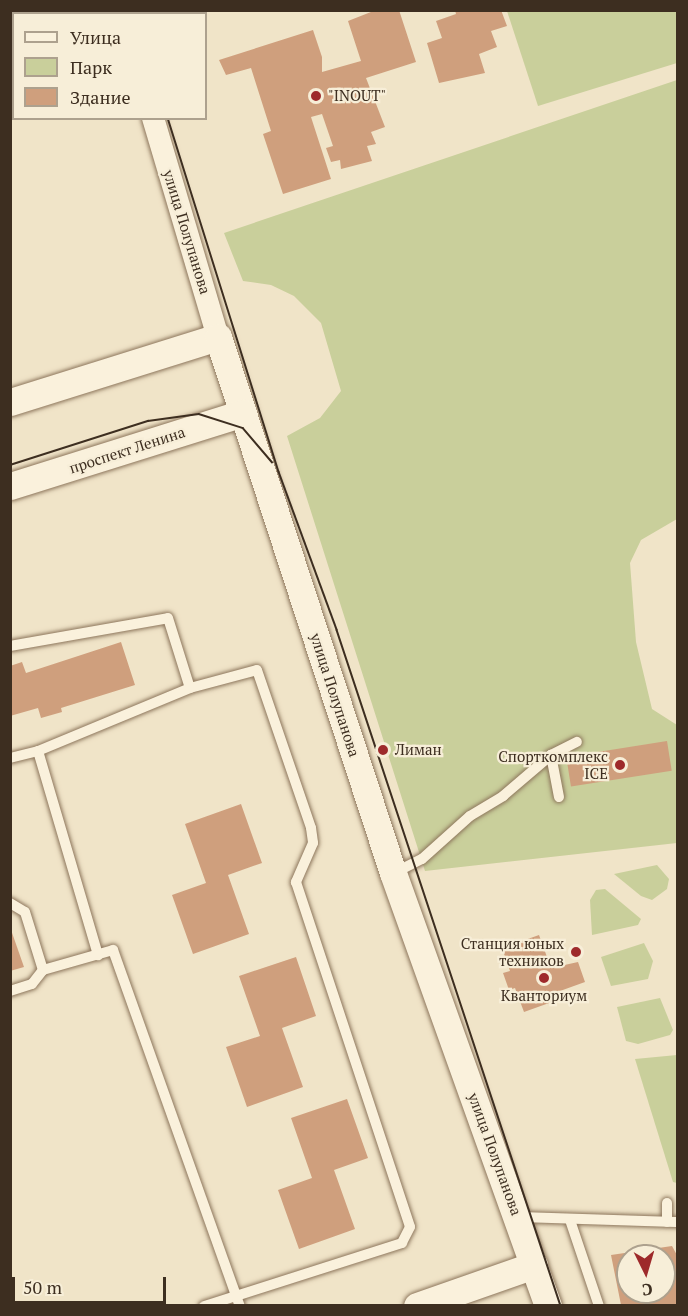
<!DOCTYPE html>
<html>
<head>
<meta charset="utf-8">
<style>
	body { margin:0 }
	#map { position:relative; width:688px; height:1316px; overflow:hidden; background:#f0e4c8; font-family:"PT Serif",serif }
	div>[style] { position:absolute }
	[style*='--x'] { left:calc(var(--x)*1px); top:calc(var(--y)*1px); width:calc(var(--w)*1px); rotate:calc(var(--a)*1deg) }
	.green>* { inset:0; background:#c9cf9b }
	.building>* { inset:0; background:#cf9f7d; transform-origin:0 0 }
	.roads { filter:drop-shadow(0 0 2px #8d765c) drop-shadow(0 0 2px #8d765c) }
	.service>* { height:10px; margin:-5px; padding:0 5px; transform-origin:5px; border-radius:5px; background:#faf1dc }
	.minor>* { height:22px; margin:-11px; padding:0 11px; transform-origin:11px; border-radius:11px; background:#faf1dc }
	.tertiary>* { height:27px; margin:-13.5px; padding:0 13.5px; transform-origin:13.5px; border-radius:13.5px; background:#faf1dc }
	.tram>* { height:1.5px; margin:-0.75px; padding:0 0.75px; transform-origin:0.75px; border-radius:0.75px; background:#3d2e20 }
	.dots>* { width:16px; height:16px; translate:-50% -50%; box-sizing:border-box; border:3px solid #f7eed8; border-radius:50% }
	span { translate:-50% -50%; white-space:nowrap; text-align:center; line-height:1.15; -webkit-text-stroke:4.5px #f7eed8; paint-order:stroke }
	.poi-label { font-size:15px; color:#3d2e20 }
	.left { translate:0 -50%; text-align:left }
	.right { translate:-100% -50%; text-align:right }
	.street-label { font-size:15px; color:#3d2e20 }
	.frame { position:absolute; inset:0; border:12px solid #3d2e20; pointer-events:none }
	.legend { position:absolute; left:12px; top:12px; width:195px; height:108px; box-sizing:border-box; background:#f7eed8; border:2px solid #ada18e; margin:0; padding:8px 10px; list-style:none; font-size:18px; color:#3d2e20 }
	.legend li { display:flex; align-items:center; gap:12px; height:30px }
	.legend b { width:30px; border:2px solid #ada18e }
	.north { position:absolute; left:616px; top:1244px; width:60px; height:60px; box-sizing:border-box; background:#f7eed8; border:2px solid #ada18e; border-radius:50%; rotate:175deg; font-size:16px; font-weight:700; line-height:24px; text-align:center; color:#3d2e20 }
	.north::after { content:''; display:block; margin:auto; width:21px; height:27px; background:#9e2a2b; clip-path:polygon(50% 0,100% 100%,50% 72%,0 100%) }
	.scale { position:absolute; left:12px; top:1277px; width:154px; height:27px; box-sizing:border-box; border:3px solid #3d2e20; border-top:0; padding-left:8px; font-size:18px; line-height:21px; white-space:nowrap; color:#3d2e20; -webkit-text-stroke:4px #f7eed8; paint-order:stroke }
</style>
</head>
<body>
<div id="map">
	<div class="green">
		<i style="clip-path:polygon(507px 11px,677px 11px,677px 63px,538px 106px)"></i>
		<i style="clip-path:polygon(677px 80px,677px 519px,641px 540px,630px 563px,636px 642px,652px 709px,677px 725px,677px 843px,425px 871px,287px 436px,320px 418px,341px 391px,321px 323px,294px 296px,271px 285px,243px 281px,224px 233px)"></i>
		<i style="clip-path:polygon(657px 865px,669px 879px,667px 889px,652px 900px,641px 896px,614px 874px)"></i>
		<i style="clip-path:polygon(605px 889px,641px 919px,638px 925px,592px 935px,590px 900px,596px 890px)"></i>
		<i style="clip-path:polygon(644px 943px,653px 961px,648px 979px,611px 986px,601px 957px)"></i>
		<i style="clip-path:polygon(660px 998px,673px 1030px,670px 1035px,638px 1044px,626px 1041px,617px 1007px)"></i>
		<i style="clip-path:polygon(677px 1055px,678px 1055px,677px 1183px,673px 1182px,635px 1059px)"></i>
	</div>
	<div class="building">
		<i style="clip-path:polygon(376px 10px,399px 10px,416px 62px,366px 78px,385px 127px,371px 132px,376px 144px,367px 146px,372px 161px,341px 169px,340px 160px,331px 162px,326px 148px,333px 146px,322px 114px,311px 117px,331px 179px,283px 194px,263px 134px,271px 131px,251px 68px,226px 75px,219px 60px,313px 30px,322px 57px,322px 72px,361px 61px,348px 21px)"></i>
		<i style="clip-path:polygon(455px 10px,501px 10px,507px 26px,491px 31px,497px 47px,479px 54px,485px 73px,439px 83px,427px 43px,442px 38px,436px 21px,456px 14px)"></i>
		<i style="clip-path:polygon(121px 642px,135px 685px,61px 708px,62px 712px,41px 718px,38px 708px,10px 716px,10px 666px,22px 662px,26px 673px)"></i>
		<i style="left:667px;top:741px;width:30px;height:102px;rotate:81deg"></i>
		<i style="clip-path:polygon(241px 804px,262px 863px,228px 875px,249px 934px,193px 954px,172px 895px,206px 883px,185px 824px)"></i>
		<i style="clip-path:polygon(10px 927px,24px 967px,10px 971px)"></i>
		<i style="clip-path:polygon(539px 935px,551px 968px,578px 962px,585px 982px,560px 991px,563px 998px,524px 1012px,515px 988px,509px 990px,503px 973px,510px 971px,502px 948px)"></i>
		<i style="clip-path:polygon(296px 957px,316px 1016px,282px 1028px,303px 1087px,247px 1107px,226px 1047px,260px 1036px,239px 976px)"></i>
		<i style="clip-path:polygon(347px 1099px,368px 1158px,334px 1170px,355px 1229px,299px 1249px,278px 1190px,312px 1178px,291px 1118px)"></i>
		<i style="clip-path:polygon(evenodd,672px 1246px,678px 1257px,678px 1305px,621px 1305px,611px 1255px,672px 1246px,628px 1256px,664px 1256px,664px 1292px,628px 1292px,628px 1256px)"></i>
	</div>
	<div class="roads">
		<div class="service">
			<i style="--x:10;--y:646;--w:160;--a:-10"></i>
			<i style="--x:168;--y:618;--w:73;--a:72.6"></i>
			<i style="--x:38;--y:751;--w:165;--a:-22.5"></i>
			<i style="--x:190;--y:688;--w:69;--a:-15"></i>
			<i style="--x:257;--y:670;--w:167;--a:71.1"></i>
			<i style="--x:311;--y:828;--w:15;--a:82"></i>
			<i style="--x:313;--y:843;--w:43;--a:113.6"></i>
			<i style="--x:296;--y:882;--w:363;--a:71.7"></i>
			<i style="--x:410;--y:1227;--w:18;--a:117"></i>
			<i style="--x:402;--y:1243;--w:208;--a:162.3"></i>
			<i style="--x:10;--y:758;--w:29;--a:-14"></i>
			<i style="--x:38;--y:751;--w:213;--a:73.6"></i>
			<i style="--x:559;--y:797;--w:43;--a:-100.8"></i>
			<i style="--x:551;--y:755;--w:29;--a:-27"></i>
			<i style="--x:394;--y:873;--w:31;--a:-27"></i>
			<i style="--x:422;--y:859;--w:64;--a:-41.9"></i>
			<i style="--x:470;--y:816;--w:39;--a:-31"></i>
			<i style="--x:503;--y:796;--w:63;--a:-40.5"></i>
			<i style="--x:10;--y:903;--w:17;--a:31"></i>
			<i style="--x:25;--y:912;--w:61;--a:72.8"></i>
			<i style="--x:43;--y:970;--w:73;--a:-15.9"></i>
			<i style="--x:113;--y:950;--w:378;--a:70.4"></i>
			<i style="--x:10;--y:991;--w:23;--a:-18"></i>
			<i style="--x:32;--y:984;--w:18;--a:-52"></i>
			<i style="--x:518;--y:1217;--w:160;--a:1.8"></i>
			<i style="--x:570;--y:1220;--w:91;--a:71.4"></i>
			<i style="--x:667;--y:1222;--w:19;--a:-90"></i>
		</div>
		<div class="minor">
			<i style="--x:119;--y:10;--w:4;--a:76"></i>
			<i style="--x:153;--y:118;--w:228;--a:73.5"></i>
		</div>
		<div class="tertiary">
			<i style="--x:10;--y:402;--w:218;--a:-17.4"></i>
			<i style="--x:218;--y:337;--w:564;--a:71.92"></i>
			<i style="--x:393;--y:873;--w:460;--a:70.3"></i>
			<i style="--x:10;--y:486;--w:244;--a:-17.4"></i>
			<i style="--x:417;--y:1306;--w:124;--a:-19.3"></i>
		</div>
	</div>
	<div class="tram">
		<i style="--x:132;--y:10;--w:4;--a:76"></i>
		<i style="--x:168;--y:118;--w:371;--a:72.6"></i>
		<i style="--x:279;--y:472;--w:168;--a:69.8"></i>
		<i style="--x:337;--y:630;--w:712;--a:71.67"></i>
		<i style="--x:10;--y:465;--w:145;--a:-17.7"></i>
		<i style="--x:148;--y:421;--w:51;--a:-7.8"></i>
		<i style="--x:199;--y:414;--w:46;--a:17.7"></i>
		<i style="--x:243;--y:428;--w:45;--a:49.5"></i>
	</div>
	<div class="dots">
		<i style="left:316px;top:96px;background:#9e2a2b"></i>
		<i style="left:383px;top:750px;background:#9e2a2b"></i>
		<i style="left:620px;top:765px;background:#9e2a2b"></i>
		<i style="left:576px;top:952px;background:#9e2a2b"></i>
		<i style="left:544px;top:978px;background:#9e2a2b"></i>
	</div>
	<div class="poi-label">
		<span class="left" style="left:328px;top:96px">"INOUT"</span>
		<span class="left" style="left:395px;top:750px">Лиман</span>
		<span class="right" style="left:608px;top:765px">Спорткомплекс<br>ICE</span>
		<span class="right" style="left:564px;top:952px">Станция юных<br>техников</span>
		<span style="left:544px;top:996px">Кванториум</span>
	</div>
	<div class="street-label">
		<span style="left:187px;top:232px;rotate:73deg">улица Полупанова</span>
		<span style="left:127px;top:450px;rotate:-18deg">проспект Ленина</span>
		<span style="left:335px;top:695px;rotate:72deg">улица Полупанова</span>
		<span style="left:495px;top:1154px;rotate:70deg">улица Полупанова</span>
	</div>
	<div class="frame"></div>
	<ul class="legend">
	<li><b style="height:8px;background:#faf1dc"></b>Улица</li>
	<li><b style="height:16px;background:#c9cf9b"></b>Парк</li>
	<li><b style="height:16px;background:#cf9f7d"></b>Здание</li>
	</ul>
	<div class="north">С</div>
	<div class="scale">50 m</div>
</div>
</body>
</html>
